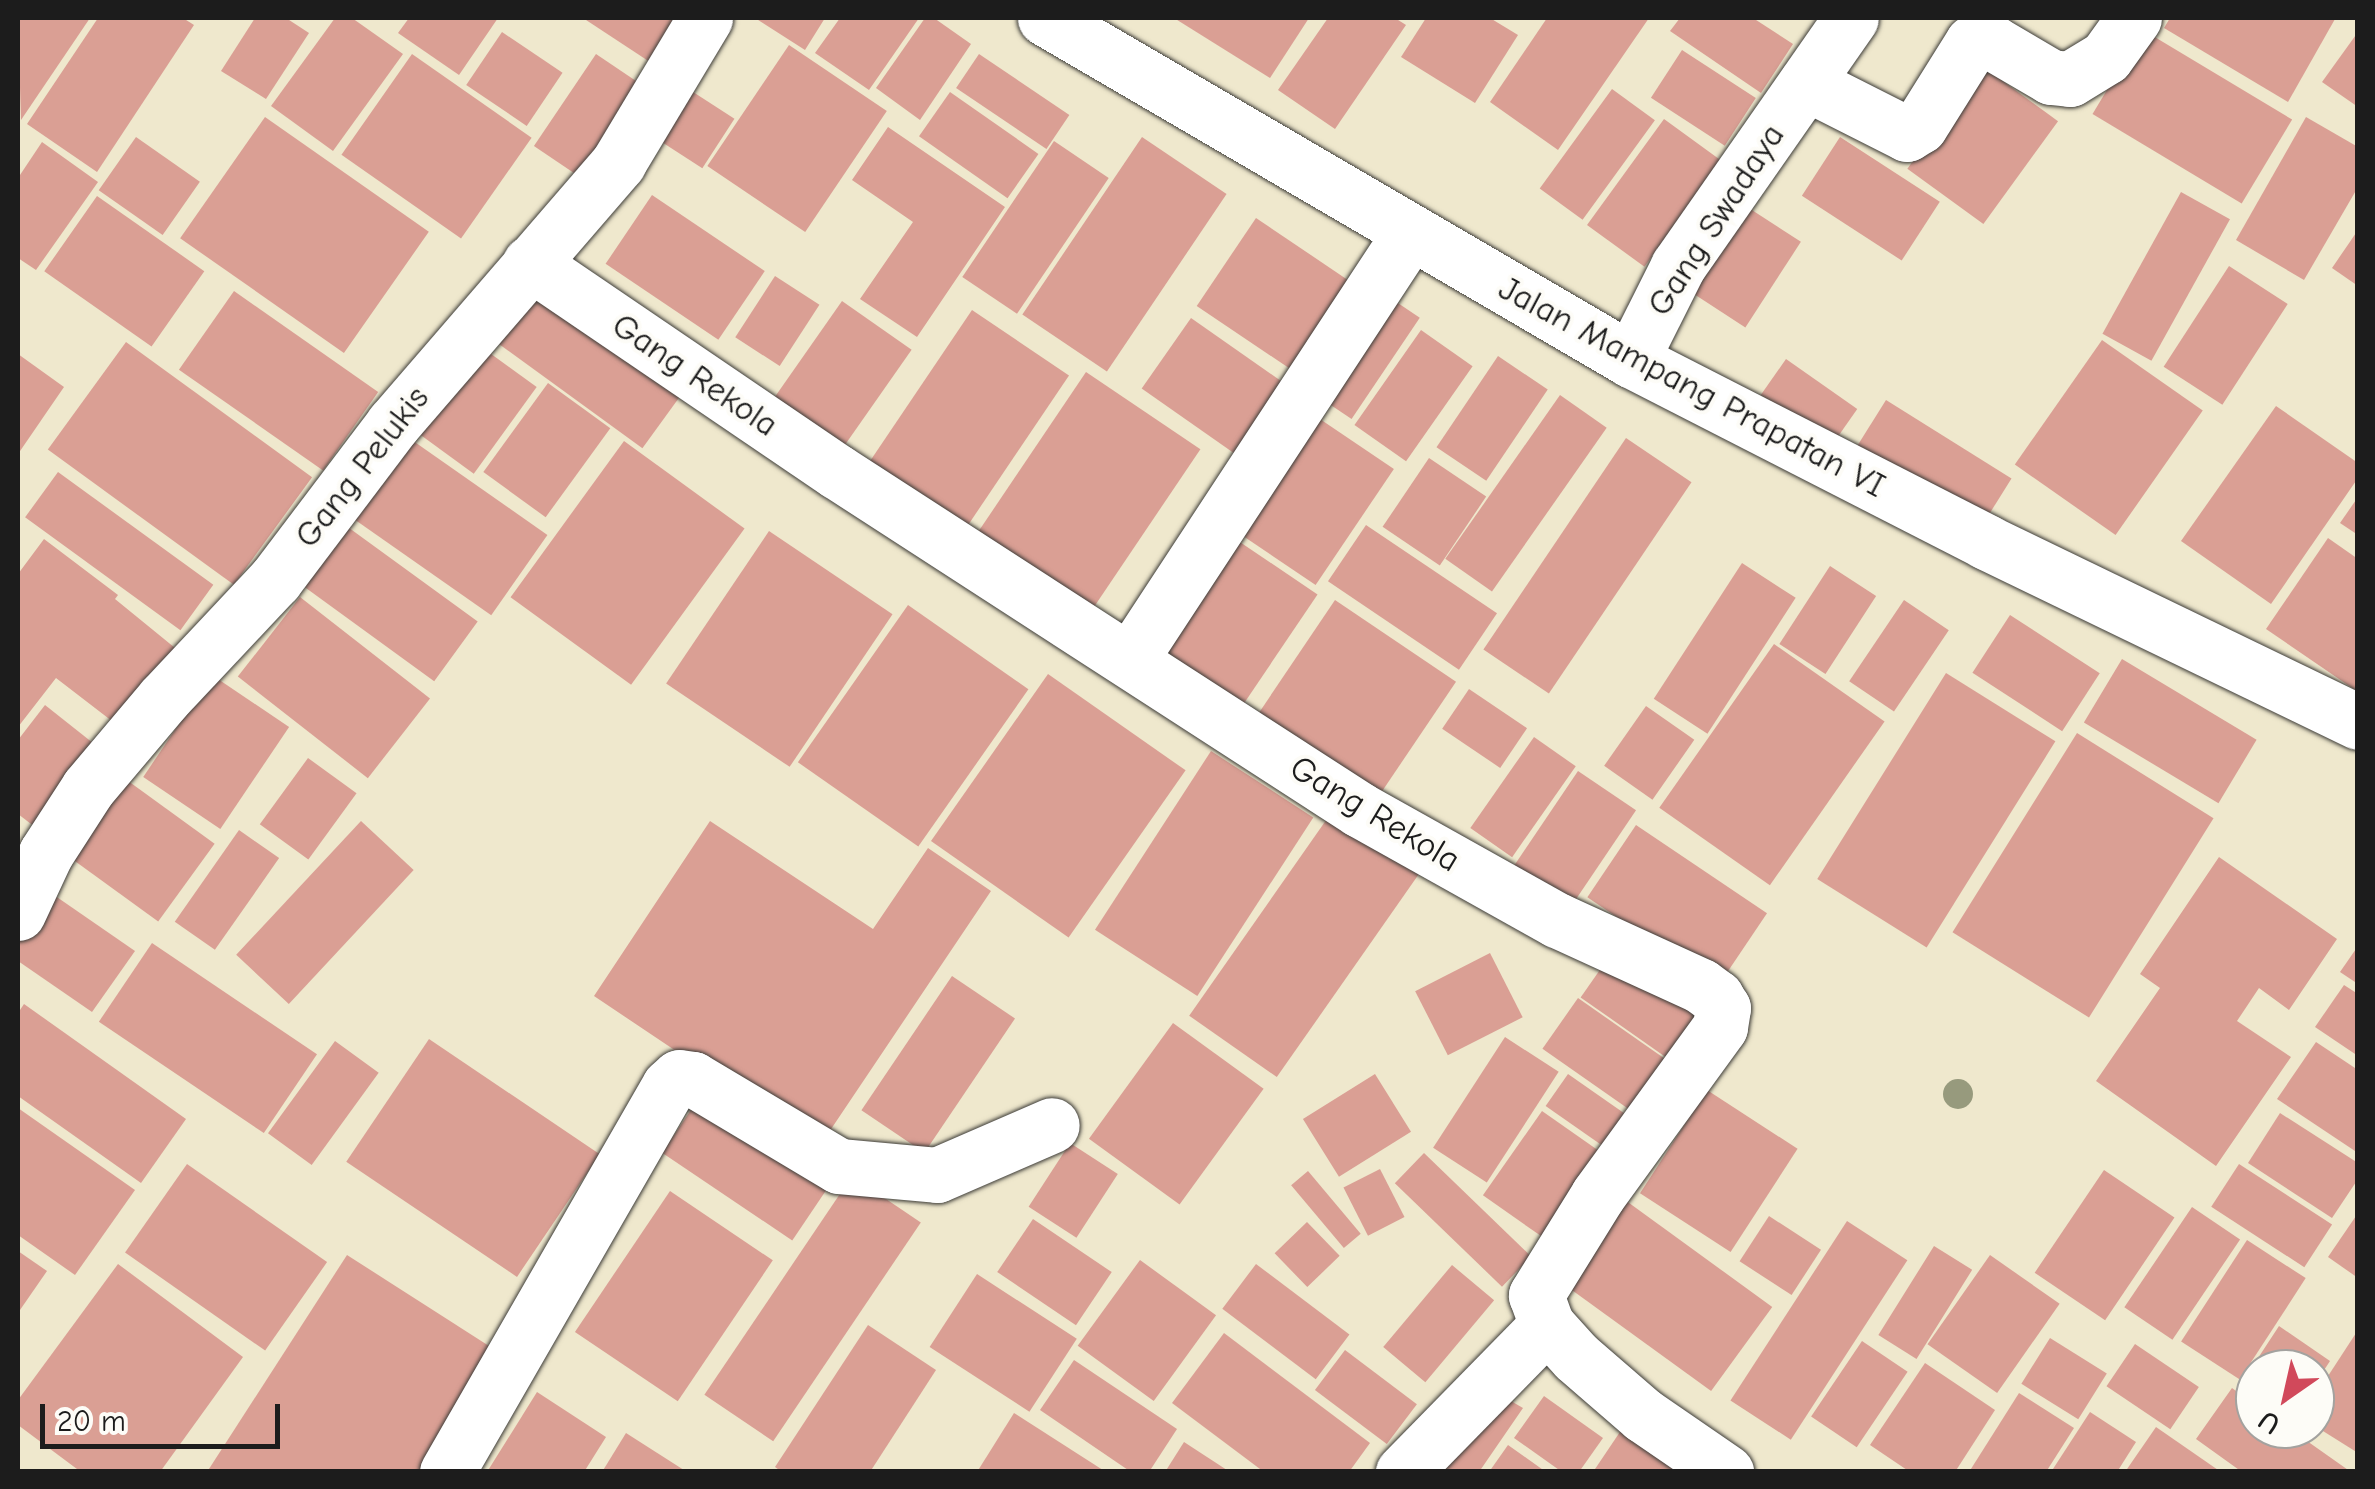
<!DOCTYPE html>
<html>
<head>
<meta charset="utf-8">
<style>
	body { margin:0 }
	#map { position:relative; width:2375px; height:1489px; overflow:hidden; background:#efe8cd; font-family:"Comic Neue",sans-serif }
	div>[style] { position:absolute }
	[style*='--x'] { left:calc(var(--x)*1px); top:calc(var(--y)*1px); width:calc(var(--w)*1px); rotate:calc(var(--a)*1deg) }
	.building>* { inset:0; background:#da9f94; transform-origin:0 0 }
	.roads { filter:drop-shadow(0 0 2px #3c3b37) drop-shadow(0 0 2px #3c3b37) }
	.minor>* { height:55px; margin:-27.5px; padding:0 27.5px; transform-origin:27.5px; border-radius:27.5px; background:#fff }
	.trees>* { width:30px; height:30px; margin:-15px; border-radius:50%; background:#979a7d }
	span { translate:-50% -50%; white-space:nowrap; text-align:center; line-height:1.15; -webkit-text-stroke:8px #fdfcf7; paint-order:stroke }
	.street-label { font-size:35px; color:#1c1c1c }
	.frame { position:absolute; inset:0; border:20px solid #1c1c1c; pointer-events:none }
	.north { position:absolute; left:2235px; top:1349px; width:100px; height:100px; box-sizing:border-box; background:#fdfcf7; border:2px solid #a3a29f; border-radius:50%; rotate:214deg; font-size:28px; font-weight:700; line-height:40px; text-align:center; color:#1c1c1c }
	.north::after { content:''; display:block; margin:auto; width:35px; height:45px; background:#d1495b; clip-path:polygon(50% 0,100% 100%,50% 72%,0 100%) }
	.scale { position:absolute; left:40px; top:1404px; width:240px; height:45px; box-sizing:border-box; border:5px solid #1c1c1c; border-top:0; padding-left:12px; font-size:30px; line-height:35px; white-space:nowrap; color:#1c1c1c; -webkit-text-stroke:8px #fdfcf7; paint-order:stroke }
</style>
</head>
<body>
<div id="map">
	<div class="building">
		<i style="clip-path:polygon(21px 18px,90px 18px,21px 120px,18px 23px)"></i>
		<i style="clip-path:polygon(98px 18px,183px 18px,194px 25px,97px 172px,27px 124px)"></i>
		<i style="clip-path:polygon(255px 18px,286px 18px,309px 33px,266px 99px,221px 71px)"></i>
		<i style="clip-path:polygon(335px 18px,352px 18px,403px 54px,333px 151px,271px 106px)"></i>
		<i style="clip-path:polygon(409px 18px,498px 18px,459px 75px,398px 33px)"></i>
		<i style="clip-path:polygon(583px 18px,691px 18px,659px 68px)"></i>
		<i style="clip-path:polygon(755px 18px,825px 18px,805px 50px)"></i>
		<i style="clip-path:polygon(840px 18px,919px 18px,869px 90px,815px 53px)"></i>
		<i style="clip-path:polygon(925px 18px,934px 18px,971px 44px,920px 120px,876px 88px)"></i>
		<i style="clip-path:polygon(1174px 18px,1309px 18px,1270px 78px)"></i>
		<i style="clip-path:polygon(1328px 18px,1395px 18px,1406px 25px,1335px 129px,1278px 90px)"></i>
		<i style="clip-path:polygon(1426px 18px,1490px 18px,1518px 35px,1475px 103px,1401px 57px)"></i>
		<i style="clip-path:polygon(1547px 18px,1649px 18px,1558px 150px,1490px 102px)"></i>
		<i style="clip-path:polygon(1680px 18px,1753px 18px,1793px 44px,1761px 93px,1670px 31px)"></i>
		<i style="clip-path:polygon(2170px 18px,2332px 18px,2335px 19px,2288px 102px,2164px 28px)"></i>
		<i style="left:2143px;top:30px;width:174px;height:98px;rotate:31deg"></i>
		<i style="left:502px;top:32px;width:73px;height:64px;rotate:34deg"></i>
		<i style="clip-path:polygon(2358px 32px,2358px 107px,2322px 82px)"></i>
		<i style="left:789px;top:45px;width:118px;height:146px;rotate:34deg"></i>
		<i style="left:1682px;top:50px;width:88px;height:57px;rotate:33deg"></i>
		<i style="left:412px;top:54px;width:146px;height:123px;rotate:35deg"></i>
		<i style="left:596px;top:54px;width:59px;height:111px;rotate:34deg"></i>
		<i style="left:979px;top:54px;width:109px;height:41px;rotate:34deg"></i>
		<i style="left:1982px;top:66px;width:94px;height:127px;rotate:36deg"></i>
		<i style="left:1612px;top:89px;width:53px;height:123px;rotate:36deg"></i>
		<i style="left:690px;top:90px;width:53px;height:59px;rotate:33deg"></i>
		<i style="left:950px;top:92px;width:108px;height:54px;rotate:35deg"></i>
		<i style="left:265px;top:117px;width:200px;height:148px;rotate:35deg"></i>
		<i style="clip-path:polygon(2306px 117px,2358px 147px,2358px 187px,2304px 280px,2236px 240px)"></i>
		<i style="left:1664px;top:119px;width:71px;height:131px;rotate:36deg"></i>
		<i style="clip-path:polygon(888px 127px,1005px 207px,917px 337px,860px 299px,913px 222px,852px 180px)"></i>
		<i style="left:136px;top:137px;width:78px;height:65px;rotate:35deg"></i>
		<i style="left:1142px;top:137px;width:102px;height:214px;rotate:34deg"></i>
		<i style="left:1840px;top:137px;width:119px;height:70px;rotate:33deg"></i>
		<i style="left:1054px;top:141px;width:66px;height:164px;rotate:34deg"></i>
		<i style="clip-path:polygon(42px 142px,98px 182px,36px 270px,18px 258px,18px 178px)"></i>
		<i style="left:2181px;top:192px;width:56px;height:162px;rotate:29deg"></i>
		<i style="left:652px;top:195px;width:136px;height:83px;rotate:34deg"></i>
		<i style="left:97px;top:196px;width:131px;height:92px;rotate:35deg"></i>
		<i style="left:1738px;top:201px;width:75px;height:102px;rotate:33deg"></i>
		<i style="left:1256px;top:218px;width:125px;height:106px;rotate:34deg"></i>
		<i style="clip-path:polygon(2358px 230px,2358px 286px,2332px 268px)"></i>
		<i style="left:2229px;top:266px;width:70px;height:120px;rotate:33deg"></i>
		<i style="left:775px;top:276px;width:53px;height:73px;rotate:33deg"></i>
		<i style="left:548px;top:277px;width:177px;height:83px;rotate:36deg"></i>
		<i style="left:234px;top:291px;width:176px;height:96px;rotate:35deg"></i>
		<i style="left:1380px;top:291px;width:48px;height:122px;rotate:34deg"></i>
		<i style="left:842px;top:301px;width:85px;height:142px;rotate:35deg"></i>
		<i style="left:972px;top:310px;width:117px;height:191px;rotate:34deg"></i>
		<i style="left:1191px;top:318px;width:132px;height:86px;rotate:35deg"></i>
		<i style="left:1421px;top:330px;width:63px;height:116px;rotate:35deg"></i>
		<i style="left:2102px;top:340px;width:123px;height:152px;rotate:35deg"></i>
		<i style="left:126px;top:342px;width:230px;height:133px;rotate:36deg"></i>
		<i style="left:476px;top:343px;width:75px;height:107px;rotate:36deg"></i>
		<i style="clip-path:polygon(18px 354px,64px 387px,18px 454px)"></i>
		<i style="left:1498px;top:356px;width:60px;height:110px;rotate:34deg"></i>
		<i style="left:1786px;top:359px;width:87px;height:44px;rotate:35deg"></i>
		<i style="left:1086px;top:372px;width:138px;height:206px;rotate:34deg"></i>
		<i style="left:548px;top:383px;width:77px;height:110px;rotate:36deg"></i>
		<i style="left:1560px;top:395px;width:57px;height:200px;rotate:35deg"></i>
		<i style="left:1886px;top:400px;width:148px;height:57px;rotate:32deg"></i>
		<i style="clip-path:polygon(2276px 406px,2358px 463px,2358px 478px,2271px 604px,2181px 541px)"></i>
		<i style="left:1311px;top:413px;width:100px;height:140px;rotate:34deg"></i>
		<i style="left:409px;top:438px;width:169px;height:98px;rotate:35deg"></i>
		<i style="left:1626px;top:438px;width:79px;height:255px;rotate:34deg"></i>
		<i style="left:624px;top:441px;width:149px;height:193px;rotate:36deg"></i>
		<i style="left:1429px;top:458px;width:69px;height:83px;rotate:34deg"></i>
		<i style="left:58px;top:472px;width:192px;height:56px;rotate:36deg"></i>
		<i style="clip-path:polygon(2358px 497px,2358px 535px,2340px 523px)"></i>
		<i style="left:345px;top:525px;width:164px;height:74px;rotate:36deg"></i>
		<i style="left:1366px;top:525px;width:158px;height:68px;rotate:34deg"></i>
		<i style="left:769px;top:531px;width:149px;height:184px;rotate:34deg"></i>
		<i style="left:1228px;top:534px;width:108px;height:148px;rotate:34deg"></i>
		<i style="clip-path:polygon(2328px 538px,2358px 559px,2358px 692px,2266px 629px)"></i>
		<i style="clip-path:polygon(44px 539px,118px 595px,115px 599px,180px 652px,121px 728px,56px 678px,18px 727px,18px 574px)"></i>
		<i style="left:1742px;top:563px;width:64px;height:162px;rotate:33deg"></i>
		<i style="left:1830px;top:566px;width:55px;height:93px;rotate:33deg"></i>
		<i style="left:300px;top:597px;width:165px;height:101px;rotate:38deg"></i>
		<i style="left:1335px;top:600px;width:146px;height:141px;rotate:34deg"></i>
		<i style="left:1904px;top:600px;width:54px;height:98px;rotate:34deg"></i>
		<i style="left:908px;top:605px;width:147px;height:192px;rotate:35deg"></i>
		<i style="left:2010px;top:615px;width:107px;height:69px;rotate:33deg"></i>
		<i style="left:1774px;top:644px;width:135px;height:200px;rotate:35deg"></i>
		<i style="left:2122px;top:659px;width:157px;height:74px;rotate:31deg"></i>
		<i style="left:1946px;top:673px;width:129px;height:243px;rotate:32deg"></i>
		<i style="left:1048px;top:674px;width:168px;height:204px;rotate:35deg"></i>
		<i style="left:212px;top:675px;width:93px;height:123px;rotate:34deg"></i>
		<i style="left:1469px;top:689px;width:70px;height:48px;rotate:34deg"></i>
		<i style="clip-path:polygon(45px 705px,98px 747px,35px 827px,18px 814px,18px 740px)"></i>
		<i style="left:1646px;top:706px;width:59px;height:73px;rotate:35deg"></i>
		<i style="left:2077px;top:733px;width:161px;height:235px;rotate:32deg"></i>
		<i style="left:1534px;top:737px;width:51px;height:111px;rotate:35deg"></i>
		<i style="left:1211px;top:751px;width:122px;height:213px;rotate:33deg"></i>
		<i style="left:308px;top:758px;width:60px;height:82px;rotate:36deg"></i>
		<i style="left:1578px;top:771px;width:70px;height:121px;rotate:34deg"></i>
		<i style="left:124px;top:778px;width:112px;height:96px;rotate:36deg"></i>
		<i style="left:1336px;top:806px;width:107px;height:256px;rotate:35deg"></i>
		<i style="left:361px;top:821px;width:72px;height:183px;rotate:43deg"></i>
		<i style="clip-path:polygon(710px 821px,873px 929px,928px 848px,991px 891px,819px 1147px,594px 996px)"></i>
		<i style="left:1636px;top:825px;width:158px;height:87px;rotate:34deg"></i>
		<i style="left:239px;top:830px;width:49px;height:112px;rotate:35deg"></i>
		<i style="clip-path:polygon(2219px 857px,2337px 939px,2289px 1010px,2259px 988px,2237px 1021px,2291px 1057px,2216px 1166px,2096px 1081px,2160px 988px,2140px 974px)"></i>
		<i style="clip-path:polygon(51px 893px,135px 951px,92px 1012px,18px 961px,18px 941px)"></i>
		<i style="left:152px;top:943px;width:199px;height:95px;rotate:34deg"></i>
		<i style="clip-path:polygon(2358px 946px,2358px 984px,2340px 972px)"></i>
		<i style="left:1490px;top:953px;width:72px;height:84px;rotate:63deg"></i>
		<i style="left:1611px;top:954px;width:115px;height:53px;rotate:35deg"></i>
		<i style="left:952px;top:976px;width:76px;height:162px;rotate:34deg"></i>
		<i style="clip-path:polygon(2344px 985px,2358px 994px,2358px 1056px,2315px 1027px)"></i>
		<i style="left:1578px;top:998px;width:113px;height:62px;rotate:35deg"></i>
		<i style="clip-path:polygon(24px 1004px,186px 1119px,141px 1183px,18px 1096px,18px 1013px)"></i>
		<i style="left:1173px;top:1023px;width:112px;height:143px;rotate:36deg"></i>
		<i style="left:1505px;top:1037px;width:64px;height:132px;rotate:33deg"></i>
		<i style="left:429px;top:1039px;width:206px;height:148px;rotate:34deg"></i>
		<i style="left:335px;top:1041px;width:54px;height:114px;rotate:36deg"></i>
		<i style="clip-path:polygon(2316px 1042px,2358px 1070px,2358px 1153px,2277px 1099px)"></i>
		<i style="left:1375px;top:1074px;width:68px;height:85px;rotate:58deg"></i>
		<i style="left:1568px;top:1074px;width:90px;height:39px;rotate:35deg"></i>
		<i style="left:1707px;top:1090px;width:108px;height:123px;rotate:33deg"></i>
		<i style="left:699px;top:1098px;width:157px;height:66px;rotate:34deg"></i>
		<i style="clip-path:polygon(18px 1108px,135px 1190px,75px 1275px,18px 1235px)"></i>
		<i style="left:1542px;top:1111px;width:71px;height:103px;rotate:35deg"></i>
		<i style="clip-path:polygon(2280px 1113px,2358px 1163px,2358px 1179px,2332px 1218px,2248px 1163px)"></i>
		<i style="left:1070px;top:1143px;width:57px;height:76px;rotate:33deg"></i>
		<i style="left:1424px;top:1153px;width:149px;height:42px;rotate:44deg"></i>
		<i style="left:187px;top:1164px;width:171px;height:108px;rotate:35deg"></i>
		<i style="left:2239px;top:1164px;width:111px;height:51px;rotate:33deg"></i>
		<i style="left:1380px;top:1169px;width:54px;height:41px;rotate:63deg"></i>
		<i style="left:2104px;top:1170px;width:85px;height:124px;rotate:34deg"></i>
		<i style="left:1308px;top:1171px;width:82px;height:22px;rotate:50deg"></i>
		<i style="left:852px;top:1176px;width:83px;height:264px;rotate:34deg"></i>
		<i style="left:670px;top:1191px;width:124px;height:170px;rotate:34deg"></i>
		<i style="left:1625px;top:1200px;width:182px;height:104px;rotate:36deg"></i>
		<i style="left:2192px;top:1207px;width:58px;height:121px;rotate:34deg"></i>
		<i style="clip-path:polygon(2358px 1213px,2358px 1278px,2328px 1257px)"></i>
		<i style="left:1769px;top:1216px;width:62px;height:54px;rotate:33deg"></i>
		<i style="left:1033px;top:1219px;width:95px;height:64px;rotate:34deg"></i>
		<i style="left:1847px;top:1221px;width:72px;height:214px;rotate:33deg"></i>
		<i style="left:1307px;top:1222px;width:47px;height:45px;rotate:46deg"></i>
		<i style="left:2247px;top:1240px;width:70px;height:121px;rotate:33deg"></i>
		<i style="left:1934px;top:1246px;width:45px;height:105px;rotate:32deg"></i>
		<i style="clip-path:polygon(18px 1251px,47px 1271px,20px 1310px,18px 1308px)"></i>
		<i style="clip-path:polygon(347px 1255px,500px 1353px,423px 1472px,207px 1472px)"></i>
		<i style="left:1990px;top:1255px;width:85px;height:109px;rotate:35deg"></i>
		<i style="left:1140px;top:1260px;width:94px;height:106px;rotate:36deg"></i>
		<i style="clip-path:polygon(118px 1264px,243px 1357px,160px 1472px,81px 1472px,18px 1425px,18px 1400px)"></i>
		<i style="left:1256px;top:1264px;width:117px;height:56px;rotate:37deg"></i>
		<i style="left:1452px;top:1265px;width:55px;height:107px;rotate:40deg"></i>
		<i style="left:977px;top:1274px;width:119px;height:87px;rotate:33deg"></i>
		<i style="clip-path:polygon(868px 1325px,936px 1370px,870px 1472px,782px 1472px,775px 1467px)"></i>
		<i style="clip-path:polygon(2279px 1326px,2330px 1361px,2315px 1384px,2315px 1369px,2255px 1369px,2255px 1389px,2243px 1381px)"></i>
		<i style="clip-path:polygon(2358px 1330px,2358px 1453px,2315px 1426px,2315px 1396px)"></i>
		<i style="clip-path:polygon(1224px 1333px,1370px 1443px,1349px 1472px,1264px 1472px,1172px 1403px)"></i>
		<i style="left:2050px;top:1338px;width:67px;height:54px;rotate:32deg"></i>
		<i style="left:1862px;top:1341px;width:55px;height:91px;rotate:34deg"></i>
		<i style="left:2135px;top:1344px;width:77px;height:51px;rotate:34deg"></i>
		<i style="left:1345px;top:1350px;width:90px;height:50px;rotate:37deg"></i>
		<i style="clip-path:polygon(1074px 1360px,1177px 1429px,1149px 1472px,1131px 1472px,1040px 1410px)"></i>
		<i style="clip-path:polygon(1925px 1363px,1995px 1410px,1955px 1472px,1910px 1472px,1870px 1445px)"></i>
		<i style="clip-path:polygon(2232px 1388px,2255px 1405px,2255px 1429px,2290px 1429px,2351px 1472px,2242px 1472px,2196px 1439px)"></i>
		<i style="clip-path:polygon(1492px 1390px,1523px 1408px,1479px 1472px,1430px 1472px)"></i>
		<i style="clip-path:polygon(537px 1392px,606px 1437px,584px 1472px,487px 1472px)"></i>
		<i style="clip-path:polygon(2019px 1393px,2074px 1428px,2046px 1472px,1969px 1472px)"></i>
		<i style="clip-path:polygon(1544px 1396px,1603px 1438px,1579px 1472px,1562px 1472px,1514px 1438px)"></i>
		<i style="clip-path:polygon(2090px 1412px,2136px 1442px,2117px 1472px,2051px 1472px)"></i>
		<i style="clip-path:polygon(1014px 1413px,1106px 1472px,977px 1472px)"></i>
		<i style="clip-path:polygon(1628px 1420px,1699px 1472px,1593px 1472px)"></i>
		<i style="clip-path:polygon(2156px 1427px,2221px 1472px,2125px 1472px)"></i>
		<i style="clip-path:polygon(626px 1433px,687px 1472px,602px 1472px)"></i>
		<i style="clip-path:polygon(1184px 1442px,1230px 1472px,1165px 1472px)"></i>
		<i style="clip-path:polygon(1508px 1445px,1546px 1472px,1489px 1472px)"></i>
	</div>
	<div class="roads">
		<div class="minor">
			<i style="--x:1045;--y:18;--w:678;--a:30.27"></i>
			<i style="--x:1631;--y:360;--w:399;--a:27.1"></i>
			<i style="--x:1986;--y:542;--w:413;--a:25.8"></i>
			<i style="--x:1806;--y:83;--w:113;--a:26.8"></i>
			<i style="--x:1907;--y:134;--w:15;--a:-32"></i>
			<i style="--x:1920;--y:126;--w:98;--a:-57.9"></i>
			<i style="--x:1972;--y:43;--w:21;--a:0"></i>
			<i style="--x:1993;--y:43;--w:67;--a:30.4"></i>
			<i style="--x:2051;--y:77;--w:19;--a:6"></i>
			<i style="--x:2070;--y:79;--w:42;--a:-31.4"></i>
			<i style="--x:2106;--y:57;--w:48;--a:-54.3"></i>
			<i style="--x:530;--y:263;--w:370;--a:34.2"></i>
			<i style="--x:836;--y:471;--w:624;--a:32.9"></i>
			<i style="--x:1360;--y:810;--w:226;--a:29.2"></i>
			<i style="--x:1557;--y:920;--w:158;--a:24.6"></i>
			<i style="--x:1701;--y:986;--w:19;--a:36"></i>
			<i style="--x:1716;--y:997;--w:13;--a:58"></i>
			<i style="--x:1723;--y:1008;--w:19;--a:99"></i>
			<i style="--x:1720;--y:1027;--w:208;--a:126"></i>
			<i style="--x:1598;--y:1195;--w:118;--a:121.8"></i>
			<i style="--x:1536;--y:1295;--w:32;--a:70"></i>
			<i style="--x:1547;--y:1325;--w:43;--a:47.8"></i>
			<i style="--x:1576;--y:1357;--w:89;--a:40.9"></i>
			<i style="--x:1643;--y:1415;--w:101;--a:34.5"></i>
			<i style="--x:1631;--y:360;--w:105;--a:-63.4"></i>
			<i style="--x:1678;--y:266;--w:302;--a:-55.1"></i>
			<i style="--x:1131;--y:658;--w:508;--a:-56.72"></i>
			<i style="--x:18;--y:913;--w:66;--a:-65"></i>
			<i style="--x:46;--y:853;--w:77;--a:-57.1"></i>
			<i style="--x:88;--y:788;--w:118;--a:-49.8"></i>
			<i style="--x:164;--y:698;--w:162;--a:-46.8"></i>
			<i style="--x:275;--y:580;--w:196;--a:-52.9"></i>
			<i style="--x:393;--y:424;--w:345;--a:-49.2"></i>
			<i style="--x:618;--y:163;--w:169;--a:-59"></i>
			<i style="--x:447;--y:1472;--w:445;--a:-60.1"></i>
			<i style="--x:669;--y:1086;--w:13;--a:-42"></i>
			<i style="--x:679;--y:1077;--w:14;--a:8"></i>
			<i style="--x:693;--y:1079;--w:170;--a:30.8"></i>
			<i style="--x:839;--y:1166;--w:98;--a:5.2"></i>
			<i style="--x:937;--y:1175;--w:125;--a:-23.5"></i>
			<i style="--x:1403;--y:1472;--w:206;--a:-45.6"></i>
		</div>
	</div>
	<div class="trees">
		<i style="left:1958px;top:1094px"></i>
	</div>
	<div class="street-label">
		<span style="left:1716px;top:220px;rotate:-57deg">Gang Swadaya</span>
		<span style="left:695px;top:375px;rotate:34deg">Gang Rekola</span>
		<span style="left:1692px;top:387px;rotate:28deg">Jalan Mampang Prapatan VI</span>
		<span style="left:362px;top:467px;rotate:-52deg">Gang Pelukis</span>
		<span style="left:1375px;top:814px;rotate:31deg">Gang Rekola</span>
	</div>
	<div class="frame"></div>
	<div class="north">U</div>
	<div class="scale">20 m</div>
</div>
</body>
</html>
